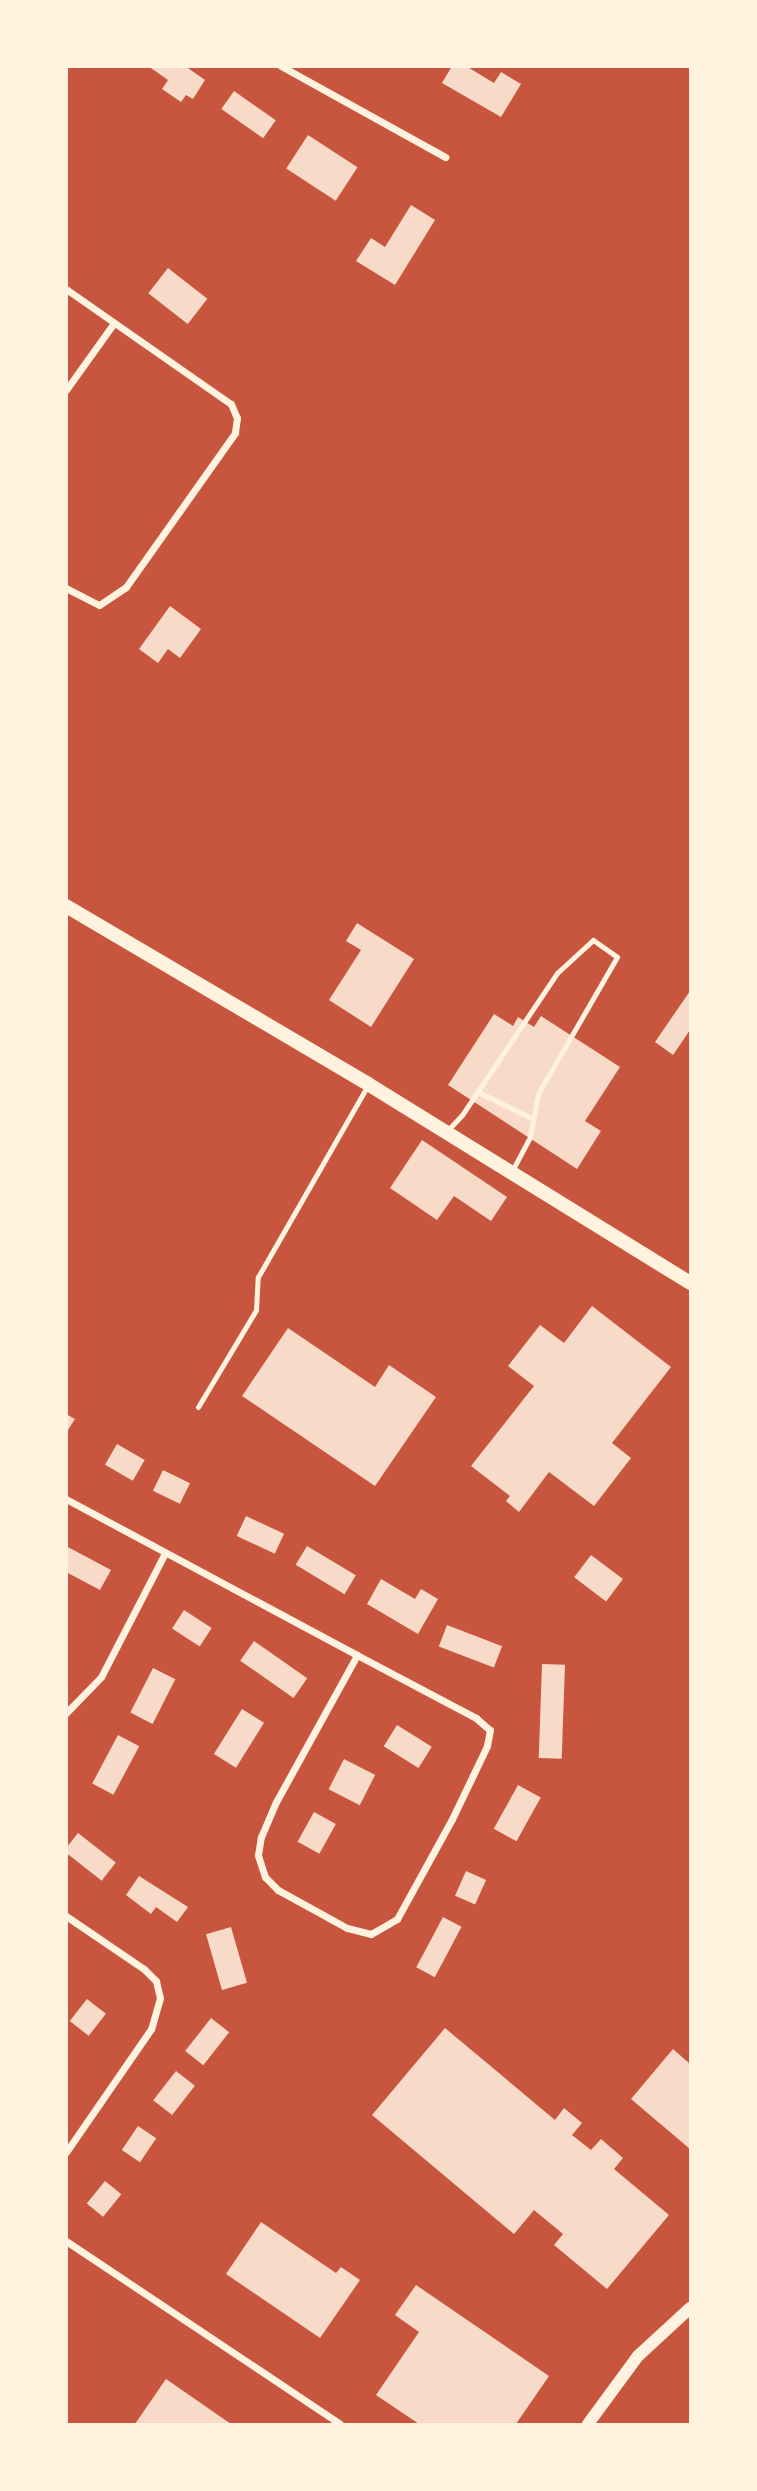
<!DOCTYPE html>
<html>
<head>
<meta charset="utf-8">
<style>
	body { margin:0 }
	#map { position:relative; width:757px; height:2491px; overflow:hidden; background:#c8553d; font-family:"Varela Round",sans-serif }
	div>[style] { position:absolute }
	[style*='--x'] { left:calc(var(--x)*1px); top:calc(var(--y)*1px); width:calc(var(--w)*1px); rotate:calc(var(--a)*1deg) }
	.building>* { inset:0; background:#f7dbc8; transform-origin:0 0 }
	.service>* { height:5px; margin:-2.5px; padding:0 2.5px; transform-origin:2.5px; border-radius:2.5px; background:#fff3e0 }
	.minor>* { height:7px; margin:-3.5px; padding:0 3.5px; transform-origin:3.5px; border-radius:3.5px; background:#fff3e0 }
	.tertiary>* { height:12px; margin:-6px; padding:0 6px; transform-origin:6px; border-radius:6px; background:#fff3e0 }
	.secondary>* { height:14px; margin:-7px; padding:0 7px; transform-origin:7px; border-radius:7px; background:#fff3e0 }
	span { translate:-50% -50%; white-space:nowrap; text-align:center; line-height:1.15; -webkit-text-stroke:7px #fff3e0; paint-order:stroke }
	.frame { position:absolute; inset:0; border:68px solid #fff3e0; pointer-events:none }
</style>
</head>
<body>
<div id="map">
	<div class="building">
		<i style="clip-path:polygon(148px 66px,185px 66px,205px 80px,193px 99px,186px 95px,181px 102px,162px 89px,168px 80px)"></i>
		<i style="clip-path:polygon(452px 66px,466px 66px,494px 83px,501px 72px,521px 84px,501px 117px,442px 83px)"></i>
		<i style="left:234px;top:91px;width:51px;height:22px;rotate:35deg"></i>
		<i style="left:308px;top:135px;width:59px;height:40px;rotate:33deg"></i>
		<i style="clip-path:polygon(411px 205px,435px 220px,395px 285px,356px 261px,371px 238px,385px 247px)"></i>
		<i style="left:168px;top:268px;width:50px;height:32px;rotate:38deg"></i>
		<i style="clip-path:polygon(170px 606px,201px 629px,180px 658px,168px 649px,158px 663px,139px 649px)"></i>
		<i style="clip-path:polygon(357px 923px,414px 959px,371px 1027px,329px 1000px,361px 950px,346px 941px)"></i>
		<i style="clip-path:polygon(690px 991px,690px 1030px,673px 1055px,655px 1042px)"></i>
		<i style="clip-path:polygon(494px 1014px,513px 1026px,518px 1017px,534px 1027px,541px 1016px,620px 1067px,585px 1121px,601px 1131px,577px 1169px,448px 1085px)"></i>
		<i style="clip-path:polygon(422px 1140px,507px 1197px,491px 1221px,454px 1196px,437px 1220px,390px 1188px)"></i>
		<i style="clip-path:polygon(592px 1306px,671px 1367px,612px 1443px,631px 1458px,594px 1506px,549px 1472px,519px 1512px,506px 1501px,510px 1496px,471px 1466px,534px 1386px,508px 1366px,540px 1325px,564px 1343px)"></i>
		<i style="clip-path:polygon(288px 1328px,375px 1387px,389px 1365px,436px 1397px,375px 1486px,242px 1396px)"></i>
		<i style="clip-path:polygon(66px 1414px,75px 1419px,66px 1433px)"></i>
		<i style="left:117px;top:1444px;width:32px;height:24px;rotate:30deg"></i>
		<i style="left:163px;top:1470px;width:30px;height:23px;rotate:26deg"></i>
		<i style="left:246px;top:1516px;width:42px;height:22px;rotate:25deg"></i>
		<i style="clip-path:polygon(66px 1546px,111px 1570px,100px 1590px,66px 1572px)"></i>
		<i style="left:307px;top:1546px;width:57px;height:22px;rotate:31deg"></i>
		<i style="left:591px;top:1555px;width:40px;height:28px;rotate:37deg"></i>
		<i style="clip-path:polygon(381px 1579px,415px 1599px,421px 1589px,438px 1599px,418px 1634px,367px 1604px)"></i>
		<i style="left:184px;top:1610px;width:33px;height:22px;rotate:33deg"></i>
		<i style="left:447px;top:1625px;width:59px;height:23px;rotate:21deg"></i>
		<i style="left:254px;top:1641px;width:65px;height:24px;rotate:35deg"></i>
		<i style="left:542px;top:1664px;width:23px;height:94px;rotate:2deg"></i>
		<i style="left:153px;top:1668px;width:25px;height:50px;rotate:27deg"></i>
		<i style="left:242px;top:1709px;width:26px;height:53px;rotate:32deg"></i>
		<i style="left:397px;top:1725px;width:41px;height:25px;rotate:32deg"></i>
		<i style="left:118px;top:1735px;width:24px;height:55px;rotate:28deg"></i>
		<i style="left:344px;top:1759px;width:35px;height:34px;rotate:27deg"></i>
		<i style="left:518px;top:1785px;width:26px;height:50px;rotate:29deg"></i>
		<i style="left:314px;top:1812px;width:25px;height:34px;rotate:29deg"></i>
		<i style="left:78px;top:1833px;width:48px;height:23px;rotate:38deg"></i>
		<i style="left:466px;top:1871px;width:22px;height:27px;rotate:24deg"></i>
		<i style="clip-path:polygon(139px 1876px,188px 1907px,177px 1922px,156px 1907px,151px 1914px,126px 1895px)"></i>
		<i style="left:443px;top:1917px;width:21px;height:57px;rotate:28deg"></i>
		<i style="left:231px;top:1927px;width:58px;height:26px;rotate:74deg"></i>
		<i style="left:87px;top:1999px;width:24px;height:28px;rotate:38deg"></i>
		<i style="left:211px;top:2018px;width:23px;height:42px;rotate:38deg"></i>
		<i style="clip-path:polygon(445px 2028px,555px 2120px,564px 2108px,582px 2123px,572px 2135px,591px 2150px,601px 2139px,623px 2158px,614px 2169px,669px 2215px,607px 2289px,554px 2245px,563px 2234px,534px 2210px,514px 2234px,372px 2115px)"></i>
		<i style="clip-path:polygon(673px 2049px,690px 2064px,690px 2149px,631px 2099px)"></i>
		<i style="left:176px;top:2071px;width:24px;height:37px;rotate:38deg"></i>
		<i style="left:138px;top:2126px;width:22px;height:29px;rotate:34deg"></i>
		<i style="left:105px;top:2181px;width:21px;height:29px;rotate:39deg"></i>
		<i style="clip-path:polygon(261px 2222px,336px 2273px,341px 2267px,360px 2280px,320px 2338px,226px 2274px)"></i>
		<i style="clip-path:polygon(416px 2285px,549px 2376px,516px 2424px,419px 2424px,376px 2395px,419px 2332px,395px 2315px)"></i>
		<i style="clip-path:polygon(166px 2379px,231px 2424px,135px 2424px)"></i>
	</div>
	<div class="service">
		<i style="--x:478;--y:1092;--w:61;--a:26.1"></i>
		<i style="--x:446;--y:1132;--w:23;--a:-47"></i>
		<i style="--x:462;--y:1115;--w:171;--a:-56.2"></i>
		<i style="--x:557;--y:973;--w:49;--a:-42.5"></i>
		<i style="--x:593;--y:940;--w:29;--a:35"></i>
		<i style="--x:617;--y:957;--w:158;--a:120"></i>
		<i style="--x:538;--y:1094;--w:44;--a:100.5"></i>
		<i style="--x:530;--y:1137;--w:40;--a:118"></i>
		<i style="--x:198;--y:1407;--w:113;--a:-59.1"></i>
		<i style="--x:256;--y:1310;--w:33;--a:-87"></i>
		<i style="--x:258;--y:1277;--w:219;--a:-60.2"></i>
	</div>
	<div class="minor">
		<i style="--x:281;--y:66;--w:188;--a:29"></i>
		<i style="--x:66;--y:289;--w:201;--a:34.9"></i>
		<i style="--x:231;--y:404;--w:15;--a:67"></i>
		<i style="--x:237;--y:418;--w:15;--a:98"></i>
		<i style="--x:235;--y:433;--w:189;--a:125.3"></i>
		<i style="--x:126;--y:587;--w:32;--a:146"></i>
		<i style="--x:99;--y:605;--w:37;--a:-153"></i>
		<i style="--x:66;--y:390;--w:82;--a:-54.4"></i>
		<i style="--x:66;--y:1499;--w:330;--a:28.2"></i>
		<i style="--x:357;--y:1655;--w:135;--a:27.9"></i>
		<i style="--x:476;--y:1718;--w:18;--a:41"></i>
		<i style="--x:490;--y:1730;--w:16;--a:101"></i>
		<i style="--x:487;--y:1746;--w:81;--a:115.6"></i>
		<i style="--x:452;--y:1819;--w:114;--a:118.8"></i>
		<i style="--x:397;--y:1919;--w:30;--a:150"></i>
		<i style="--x:371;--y:1934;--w:25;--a:-166"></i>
		<i style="--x:347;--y:1928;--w:79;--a:-151.2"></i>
		<i style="--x:278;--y:1890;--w:18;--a:-135"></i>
		<i style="--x:265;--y:1877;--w:23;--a:-108"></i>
		<i style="--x:258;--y:1855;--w:18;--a:-81"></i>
		<i style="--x:261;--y:1837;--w:38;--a:-67"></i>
		<i style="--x:276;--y:1802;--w:168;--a:-61.1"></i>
		<i style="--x:66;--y:1713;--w:50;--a:-45.8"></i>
		<i style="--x:101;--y:1677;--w:140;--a:-62.7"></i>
		<i style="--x:66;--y:1916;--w:94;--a:34.2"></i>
		<i style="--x:144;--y:1969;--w:17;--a:45"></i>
		<i style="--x:156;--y:1981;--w:17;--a:77"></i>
		<i style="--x:160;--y:1998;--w:32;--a:106"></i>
		<i style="--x:151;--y:2029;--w:150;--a:124.6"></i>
		<i style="--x:66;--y:2241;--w:329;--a:33.7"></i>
	</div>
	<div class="tertiary">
		<i style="--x:588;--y:2424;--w:84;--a:-53.7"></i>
		<i style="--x:638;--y:2356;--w:71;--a:-42.7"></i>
	</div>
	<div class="secondary">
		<i style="--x:66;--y:906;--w:351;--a:30.5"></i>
		<i style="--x:368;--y:1084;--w:379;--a:31.7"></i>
	</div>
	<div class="frame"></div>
</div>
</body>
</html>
